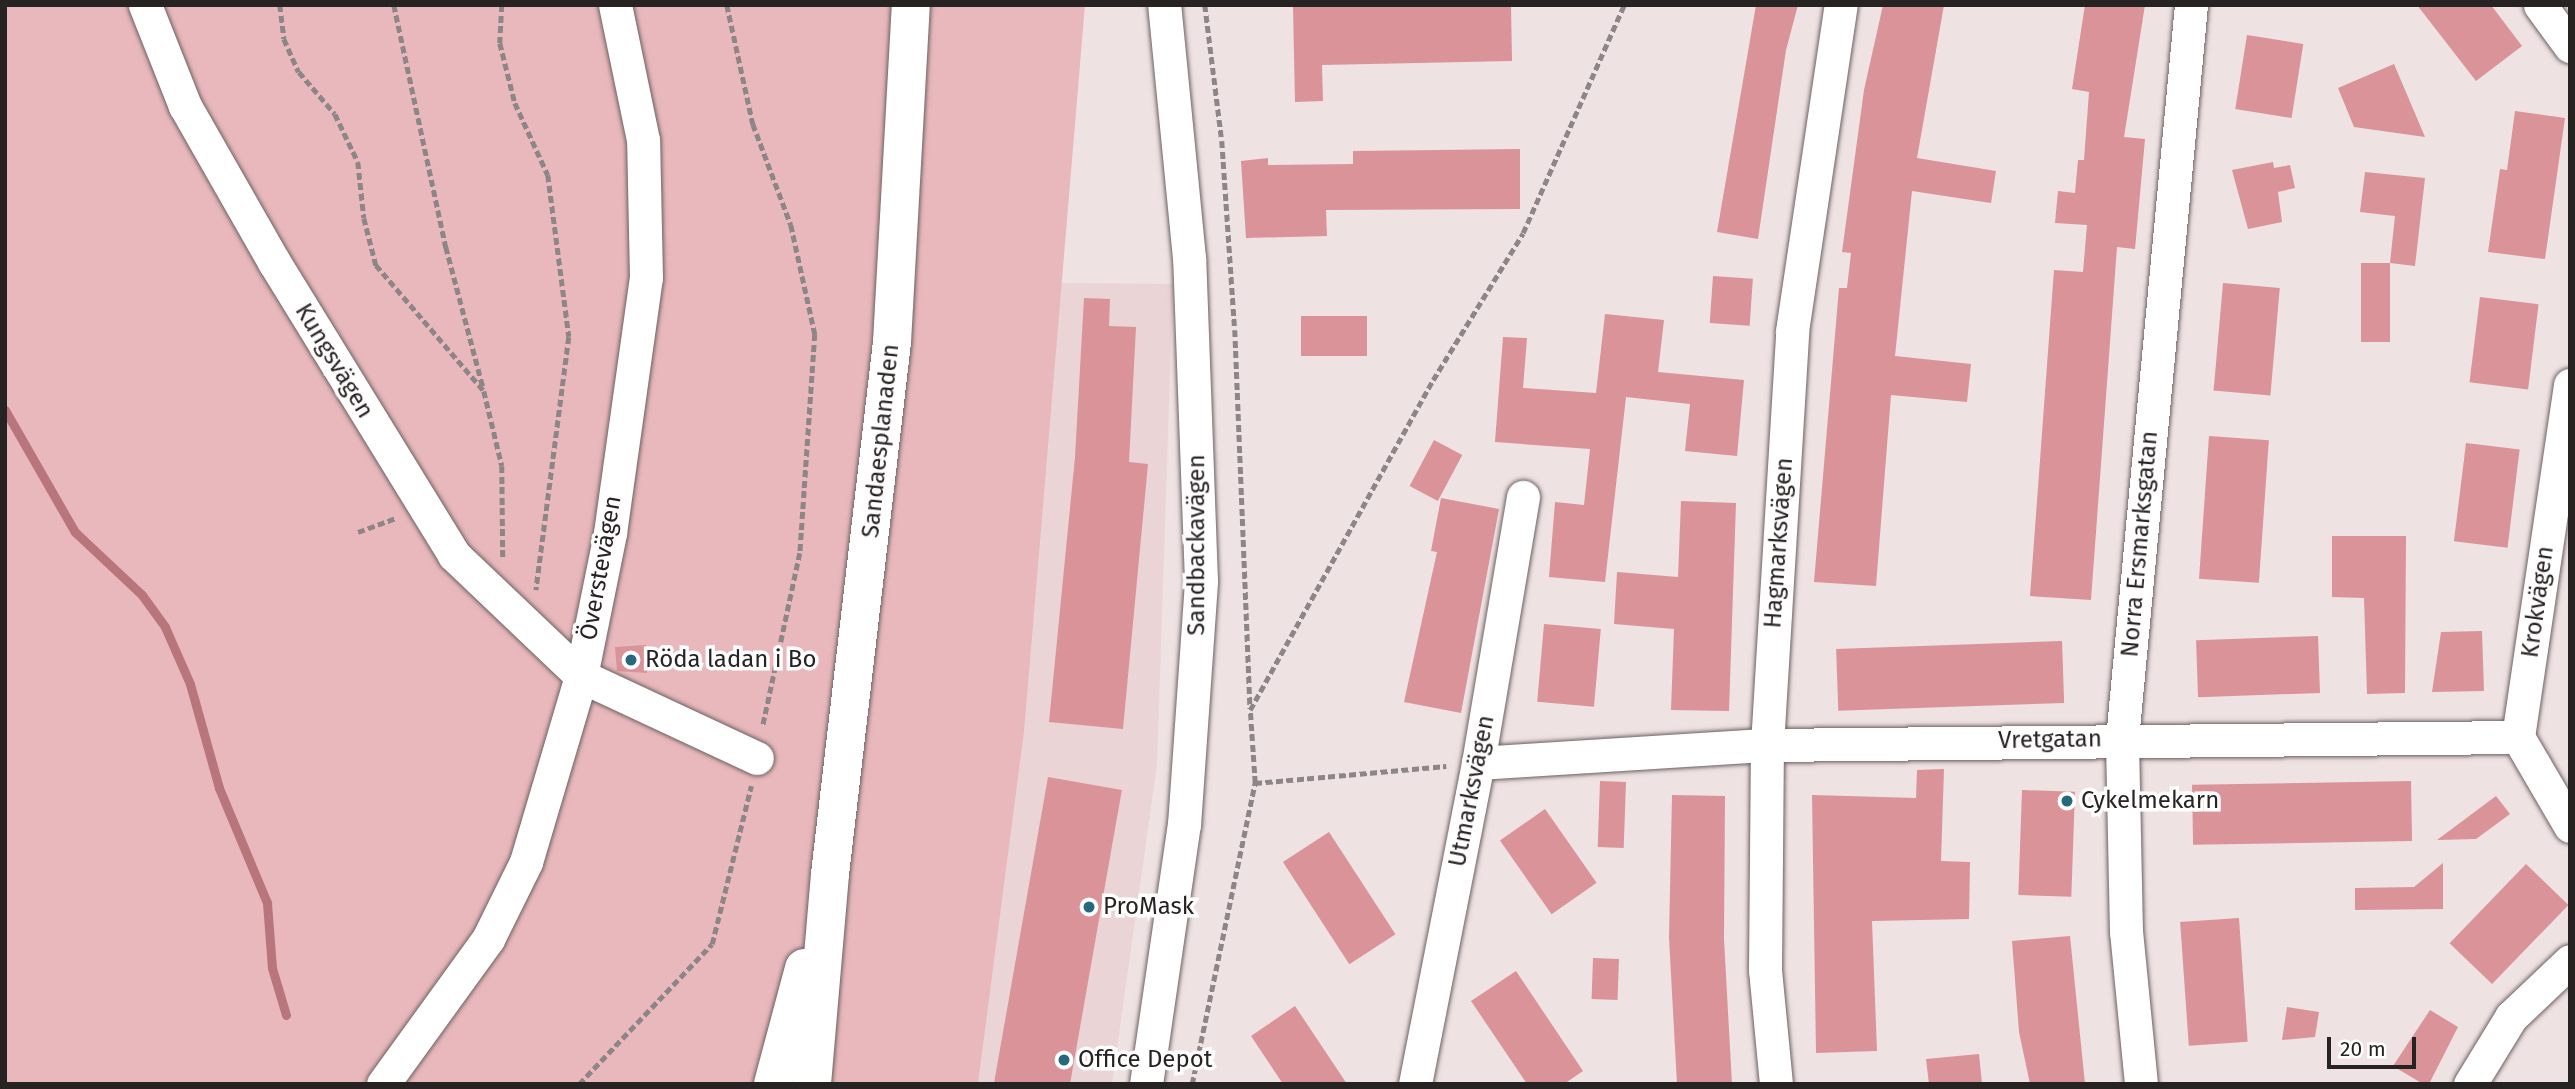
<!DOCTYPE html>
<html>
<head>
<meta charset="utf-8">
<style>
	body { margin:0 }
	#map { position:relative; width:2575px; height:1089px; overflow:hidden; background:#efe2e3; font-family:"Fira Sans",sans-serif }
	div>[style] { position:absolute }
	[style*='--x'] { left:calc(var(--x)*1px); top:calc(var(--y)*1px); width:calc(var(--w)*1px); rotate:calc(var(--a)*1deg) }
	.built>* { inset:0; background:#ead4d6 }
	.green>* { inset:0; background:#e9b8bc }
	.stream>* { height:9px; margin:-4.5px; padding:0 4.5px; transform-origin:4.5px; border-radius:4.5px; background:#b8757c }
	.building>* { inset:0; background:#d99399; transform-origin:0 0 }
	.path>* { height:4.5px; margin-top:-2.25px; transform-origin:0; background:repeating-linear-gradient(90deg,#8e8586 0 7px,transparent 0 10.5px) }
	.roads { filter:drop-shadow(0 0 2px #6c6162) drop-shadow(0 0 2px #6c6162) }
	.street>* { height:33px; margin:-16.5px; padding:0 16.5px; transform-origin:16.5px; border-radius:16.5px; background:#fff }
	.secondary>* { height:38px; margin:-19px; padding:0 19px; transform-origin:19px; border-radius:19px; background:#fff }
	.dots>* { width:19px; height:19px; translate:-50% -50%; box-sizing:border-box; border:4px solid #fff; border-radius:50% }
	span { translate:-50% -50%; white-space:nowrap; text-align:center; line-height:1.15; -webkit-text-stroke:7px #fff; paint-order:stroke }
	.street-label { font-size:24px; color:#282323 }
	.poi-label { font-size:24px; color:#282323 }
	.left { translate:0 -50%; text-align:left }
	.frame { position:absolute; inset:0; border:7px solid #282323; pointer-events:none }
	.scale { position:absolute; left:2327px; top:1037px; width:89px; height:32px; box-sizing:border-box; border:4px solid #282323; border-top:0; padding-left:9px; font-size:21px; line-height:24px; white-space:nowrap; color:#282323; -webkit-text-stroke:5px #fff; paint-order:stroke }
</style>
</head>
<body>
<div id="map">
	<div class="built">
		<i style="clip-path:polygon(1060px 283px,1173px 284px,1157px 765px,1112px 1084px,978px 1084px,1024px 732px)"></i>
	</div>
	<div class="green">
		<i style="clip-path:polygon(5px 5px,1085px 5px,1024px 732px,978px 1084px,5px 1084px)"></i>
	</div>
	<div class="stream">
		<i style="--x:5;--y:410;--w:141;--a:60.2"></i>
		<i style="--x:75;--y:532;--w:92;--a:43.2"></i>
		<i style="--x:142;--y:595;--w:39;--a:54"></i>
		<i style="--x:165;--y:627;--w:62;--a:66.3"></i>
		<i style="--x:190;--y:684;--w:108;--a:74.4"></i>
		<i style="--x:219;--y:788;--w:125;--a:67.3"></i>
		<i style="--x:267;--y:903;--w:65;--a:85.6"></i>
		<i style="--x:272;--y:968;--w:49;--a:73.4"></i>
	</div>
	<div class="building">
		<i style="clip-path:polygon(1511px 5px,1512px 61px,1322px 65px,1323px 101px,1295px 102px,1293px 7px)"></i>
		<i style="clip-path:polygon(1756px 5px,1798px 5px,1786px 50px,1758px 239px,1717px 232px)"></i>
		<i style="clip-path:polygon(1883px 5px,1944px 5px,1917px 158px,1996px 171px,1991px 203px,1912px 191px,1895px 356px,1971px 364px,1967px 402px,1891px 395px,1876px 586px,1814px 582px,1839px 288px,1847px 288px,1851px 253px,1842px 252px,1864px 90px)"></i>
		<i style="clip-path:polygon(2085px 5px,2145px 5px,2124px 137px,2145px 139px,2135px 249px,2117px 247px,2091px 600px,2030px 596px,2054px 270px,2083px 272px,2087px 225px,2055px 223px,2058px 191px,2075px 193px,2078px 160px,2084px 160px,2089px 92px,2072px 89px)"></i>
		<i style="clip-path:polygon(2417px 5px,2491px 5px,2522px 46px,2476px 81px)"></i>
		<i style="left:2247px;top:35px;width:57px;height:75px;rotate:9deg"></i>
		<i style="clip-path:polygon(2394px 64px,2425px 137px,2354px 127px,2338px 88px)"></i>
		<i style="clip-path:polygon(2515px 111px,2565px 118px,2545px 259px,2488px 252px,2500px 169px,2507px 170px)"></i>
		<i style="clip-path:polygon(1520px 149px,1520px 209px,1326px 210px,1327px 236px,1246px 238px,1241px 161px,1268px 158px,1268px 165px,1353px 164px,1353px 151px)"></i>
		<i style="clip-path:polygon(2273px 162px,2274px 168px,2290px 165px,2295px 188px,2278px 192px,2282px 222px,2248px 229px,2232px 170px)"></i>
		<i style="clip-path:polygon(2365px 172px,2425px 178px,2415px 266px,2390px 263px,2395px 216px,2360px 212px)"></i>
		<i style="left:2361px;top:263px;width:29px;height:79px"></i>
		<i style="left:1713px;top:276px;width:40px;height:47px;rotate:4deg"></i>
		<i style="left:2223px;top:283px;width:57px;height:108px;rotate:5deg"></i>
		<i style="left:2480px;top:297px;width:59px;height:86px;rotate:7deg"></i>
		<i style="clip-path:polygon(1084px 298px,1110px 299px,1109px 326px,1136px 327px,1129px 462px,1148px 464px,1123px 729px,1049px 722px,1075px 457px)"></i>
		<i style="clip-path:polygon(1605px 314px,1664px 320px,1658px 372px,1744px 380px,1737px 456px,1685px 451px,1690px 404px,1626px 397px,1605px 582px,1549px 577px,1555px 502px,1584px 505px,1590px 449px,1495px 442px,1503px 337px,1527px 338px,1523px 388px,1596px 393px)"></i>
		<i style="left:1367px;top:316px;width:40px;height:66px;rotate:90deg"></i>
		<i style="left:2209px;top:436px;width:60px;height:143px;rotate:4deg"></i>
		<i style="left:1434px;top:440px;width:32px;height:52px;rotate:28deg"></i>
		<i style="left:2466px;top:443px;width:54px;height:99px;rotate:7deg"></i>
		<i style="clip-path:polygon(1441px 498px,1499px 509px,1461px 713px,1404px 702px,1437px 552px,1431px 551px)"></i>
		<i style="clip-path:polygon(1681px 501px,1736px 503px,1729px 711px,1671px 710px,1674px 629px,1614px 624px,1617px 572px,1678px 577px)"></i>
		<i style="clip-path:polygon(2332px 536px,2406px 536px,2405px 693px,2367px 694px,2364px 598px,2332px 597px)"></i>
		<i style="left:1544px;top:624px;width:57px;height:78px;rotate:5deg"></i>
		<i style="clip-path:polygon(2482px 631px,2484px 691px,2432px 692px,2441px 632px)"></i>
		<i style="left:2318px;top:636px;width:57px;height:122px;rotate:88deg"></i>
		<i style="left:2062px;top:641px;width:62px;height:226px;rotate:88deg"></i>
		<i style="clip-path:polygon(646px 645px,647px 673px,617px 671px,615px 647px)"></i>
		<i style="clip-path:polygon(1944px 769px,1941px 861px,1970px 862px,1969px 919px,1872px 921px,1877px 1051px,1816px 1053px,1812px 795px,1916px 798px,1917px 770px)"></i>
		<i style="left:1048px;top:777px;width:75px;height:312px;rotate:10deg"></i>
		<i style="left:2411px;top:781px;width:60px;height:219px;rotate:89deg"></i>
		<i style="left:1626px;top:782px;width:66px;height:26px;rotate:92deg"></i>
		<i style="left:2022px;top:790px;width:53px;height:105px;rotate:2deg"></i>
		<i style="clip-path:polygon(1672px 795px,1725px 796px,1724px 939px,1732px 1084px,1677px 1084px,1669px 938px)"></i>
		<i style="clip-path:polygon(2496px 796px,2510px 814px,2476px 839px,2437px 840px)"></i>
		<i style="left:1545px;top:809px;width:90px;height:55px;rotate:55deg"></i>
		<i style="left:1329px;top:832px;width:122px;height:55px;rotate:57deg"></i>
		<i style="clip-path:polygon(2443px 863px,2443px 909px,2355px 910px,2355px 888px,2414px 887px)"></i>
		<i style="left:2526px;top:864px;width:59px;height:110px;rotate:44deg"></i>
		<i style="left:2239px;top:918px;width:124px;height:59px;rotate:86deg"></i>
		<i style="clip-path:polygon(2070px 936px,2085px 1084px,2030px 1084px,2019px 1032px,2012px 941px)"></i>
		<i style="left:1593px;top:958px;width:26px;height:41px;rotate:2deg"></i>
		<i style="clip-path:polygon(1516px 971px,1583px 1071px,1564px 1084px,1527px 1084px,1471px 1001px)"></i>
		<i style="clip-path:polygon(1295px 1006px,1347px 1084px,1283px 1084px,1251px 1036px)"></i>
		<i style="clip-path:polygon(2287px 1007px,2319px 1012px,2315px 1037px,2282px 1040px)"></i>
		<i style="clip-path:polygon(2430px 1010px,2458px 1027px,2429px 1084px,2423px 1084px,2393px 1066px)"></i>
		<i style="clip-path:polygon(1979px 1054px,1982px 1084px,1929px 1084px,1926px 1059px)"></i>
	</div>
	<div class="path">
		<i style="--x:280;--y:5;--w:34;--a:83"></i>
		<i style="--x:284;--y:39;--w:36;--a:66"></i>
		<i style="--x:299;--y:72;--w:55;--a:49.4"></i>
		<i style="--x:335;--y:114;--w:53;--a:64.4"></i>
		<i style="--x:358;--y:162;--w:56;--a:83.9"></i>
		<i style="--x:364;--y:218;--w:49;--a:75.7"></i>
		<i style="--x:376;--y:265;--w:166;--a:49.4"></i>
		<i style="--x:484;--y:391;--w:77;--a:76.5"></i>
		<i style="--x:502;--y:466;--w:92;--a:89.4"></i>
		<i style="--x:394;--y:5;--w:248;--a:77.9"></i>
		<i style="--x:446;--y:247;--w:145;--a:75.2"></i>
		<i style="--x:502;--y:5;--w:38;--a:93"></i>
		<i style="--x:500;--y:43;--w:62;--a:76"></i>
		<i style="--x:515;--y:103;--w:79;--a:65.4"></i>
		<i style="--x:548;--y:175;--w:163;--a:82.6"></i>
		<i style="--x:569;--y:337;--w:255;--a:97.4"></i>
		<i style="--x:727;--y:5;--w:122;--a:77.7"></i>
		<i style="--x:753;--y:124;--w:108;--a:69.4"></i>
		<i style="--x:791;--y:225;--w:112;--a:77.6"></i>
		<i style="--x:815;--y:334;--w:220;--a:93.9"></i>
		<i style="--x:800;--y:553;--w:177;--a:102.1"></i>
		<i style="--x:1205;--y:5;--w:137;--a:82.9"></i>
		<i style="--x:1222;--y:141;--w:189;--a:86.1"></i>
		<i style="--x:1235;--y:330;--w:379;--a:87.7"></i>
		<i style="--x:358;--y:532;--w:40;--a:-20.2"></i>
		<i style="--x:1255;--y:783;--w:192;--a:-5.1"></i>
		<i style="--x:579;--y:1084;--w:193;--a:-46.5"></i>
		<i style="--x:712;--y:944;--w:163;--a:-76.1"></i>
		<i style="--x:1192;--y:1084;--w:308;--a:-78.2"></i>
		<i style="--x:1255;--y:783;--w:73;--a:-93.9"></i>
		<i style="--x:1250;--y:710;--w:377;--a:-61"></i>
		<i style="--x:1433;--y:380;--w:172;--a:-58.5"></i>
		<i style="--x:1523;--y:233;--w:249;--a:-66.1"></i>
	</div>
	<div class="roads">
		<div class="street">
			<i style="--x:145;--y:5;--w:109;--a:68.4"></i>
			<i style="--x:185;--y:106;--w:180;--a:60.3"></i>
			<i style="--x:274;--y:262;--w:344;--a:58.4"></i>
			<i style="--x:454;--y:555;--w:175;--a:43.6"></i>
			<i style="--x:581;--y:676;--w:194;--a:25"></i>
			<i style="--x:2540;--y:5;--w:51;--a:53.8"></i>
			<i style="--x:2518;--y:737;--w:356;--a:-81.6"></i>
			<i style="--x:1478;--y:763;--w:290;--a:-3.6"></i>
			<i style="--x:1767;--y:745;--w:751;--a:-0.61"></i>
			<i style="--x:2518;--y:737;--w:103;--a:59.7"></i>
			<i style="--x:383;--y:1084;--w:179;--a:-54.1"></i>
			<i style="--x:488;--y:939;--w:86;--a:-63.7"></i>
			<i style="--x:526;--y:862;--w:194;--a:-73.5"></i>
			<i style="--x:581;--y:676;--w:146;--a:-78.5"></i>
			<i style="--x:610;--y:533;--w:258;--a:-82"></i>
			<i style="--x:646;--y:278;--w:138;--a:-91.2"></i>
			<i style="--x:643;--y:140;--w:138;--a:-101.7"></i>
			<i style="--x:1146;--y:1084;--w:262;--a:-81.7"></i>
			<i style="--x:1184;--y:825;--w:245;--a:-86"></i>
			<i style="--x:1201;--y:581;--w:323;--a:-92.1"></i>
			<i style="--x:1189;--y:258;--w:254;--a:-95.6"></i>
			<i style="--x:1415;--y:1084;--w:327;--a:-78.9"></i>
			<i style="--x:1478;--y:763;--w:270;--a:-80.4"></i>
			<i style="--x:1776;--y:1084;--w:115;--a:-95.5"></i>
			<i style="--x:1765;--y:970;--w:225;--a:-89.5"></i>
			<i style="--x:1767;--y:745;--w:415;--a:-86.5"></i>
			<i style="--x:1792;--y:331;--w:330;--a:-81.5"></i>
			<i style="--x:2141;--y:1084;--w:153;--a:-95.6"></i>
			<i style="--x:2126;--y:932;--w:193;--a:-91.2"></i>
			<i style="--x:2122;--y:739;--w:737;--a:-84.63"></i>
			<i style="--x:2470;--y:1084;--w:79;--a:-58.5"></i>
			<i style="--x:2511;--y:1017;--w:81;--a:-43.5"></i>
		</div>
		<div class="secondary">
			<i style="--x:773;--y:1084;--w:120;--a:-75"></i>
			<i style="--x:812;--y:1084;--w:211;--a:-85.1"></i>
			<i style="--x:830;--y:874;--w:536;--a:-83.35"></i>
			<i style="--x:892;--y:342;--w:338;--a:-86.8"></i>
		</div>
	</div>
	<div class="dots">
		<i style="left:631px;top:660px;background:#28687d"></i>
		<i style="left:2067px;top:801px;background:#28687d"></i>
		<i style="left:1089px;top:907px;background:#28687d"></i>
		<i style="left:1064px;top:1060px;background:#28687d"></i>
	</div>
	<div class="street-label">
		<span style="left:334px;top:361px;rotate:59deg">Kungsvägen</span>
		<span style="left:881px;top:441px;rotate:-84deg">Sandaesplanaden</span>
		<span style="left:1779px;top:543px;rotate:-86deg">Hagmarksvägen</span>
		<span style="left:2140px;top:544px;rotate:-85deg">Norra Ersmarksgatan</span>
		<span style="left:1197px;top:545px;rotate:-90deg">Sandbackavägen</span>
		<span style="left:601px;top:568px;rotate:-80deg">Överstevägen</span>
		<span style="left:2538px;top:602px;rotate:-82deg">Krokvägen</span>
		<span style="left:2050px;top:740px;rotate:-1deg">Vretgatan</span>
		<span style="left:1472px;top:791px;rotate:-79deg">Utmarksvägen</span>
	</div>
	<div class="poi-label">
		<span class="left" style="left:645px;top:660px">Röda ladan i Bo</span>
		<span class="left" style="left:2081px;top:801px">Cykelmekarn</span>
		<span class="left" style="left:1103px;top:907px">ProMask</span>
		<span class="left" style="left:1078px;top:1060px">Office Depot</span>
	</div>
	<div class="frame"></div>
	<div class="scale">20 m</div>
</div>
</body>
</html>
